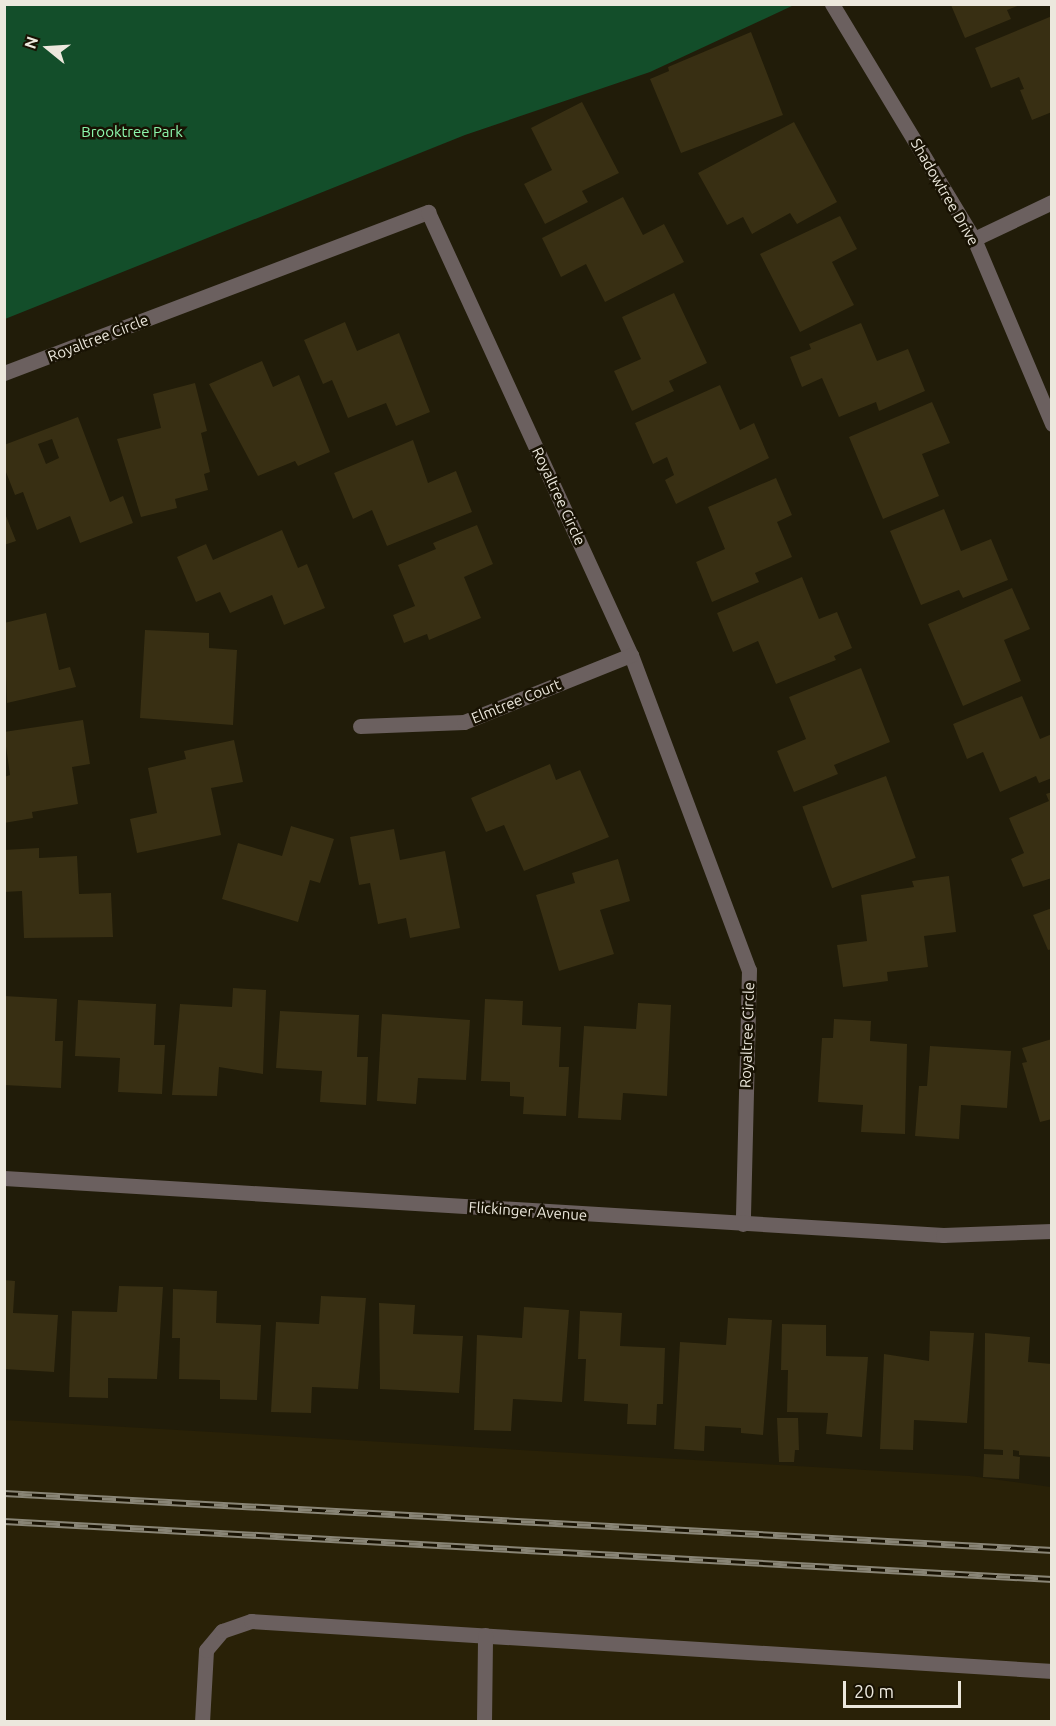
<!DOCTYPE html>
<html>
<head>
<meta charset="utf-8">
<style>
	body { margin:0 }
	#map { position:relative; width:1056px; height:1726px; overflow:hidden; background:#211c09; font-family:Ubuntu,sans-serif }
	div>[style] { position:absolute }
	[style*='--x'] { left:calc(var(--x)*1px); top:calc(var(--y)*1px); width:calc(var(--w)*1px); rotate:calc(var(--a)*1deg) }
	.built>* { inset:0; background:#292107 }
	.green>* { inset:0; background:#134e2a }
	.building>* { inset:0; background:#382f13; transform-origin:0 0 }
	.minor>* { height:15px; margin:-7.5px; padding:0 7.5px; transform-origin:7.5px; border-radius:7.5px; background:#6b605f }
	.rail>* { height:7px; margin-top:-3.5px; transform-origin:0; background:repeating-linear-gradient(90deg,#181203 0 14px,#898576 0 28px); box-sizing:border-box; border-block:2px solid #898576 }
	span { translate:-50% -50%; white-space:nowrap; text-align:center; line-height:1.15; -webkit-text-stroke:5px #181203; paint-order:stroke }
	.park-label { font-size:15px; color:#8cf7ac }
	.street-label { font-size:15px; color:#ece8dd }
	.frame { position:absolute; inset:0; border:6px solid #ece8dd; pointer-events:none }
	.north { position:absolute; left:18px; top:18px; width:60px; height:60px; -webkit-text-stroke:4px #181203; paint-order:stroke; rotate:288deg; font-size:16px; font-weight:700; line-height:24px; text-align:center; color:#ece8dd }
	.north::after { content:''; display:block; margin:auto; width:21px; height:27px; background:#ece8dd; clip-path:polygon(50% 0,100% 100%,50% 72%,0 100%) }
	.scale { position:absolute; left:843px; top:1681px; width:118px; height:27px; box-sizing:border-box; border:3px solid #ece8dd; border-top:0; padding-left:8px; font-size:18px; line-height:21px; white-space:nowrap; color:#ece8dd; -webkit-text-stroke:4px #181203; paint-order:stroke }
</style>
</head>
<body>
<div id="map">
	<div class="built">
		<i style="clip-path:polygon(4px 1420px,970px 1476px,1051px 1487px,1051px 1721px,5px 1721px)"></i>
	</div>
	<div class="green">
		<i style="clip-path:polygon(5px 4px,794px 4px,794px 5px,650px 72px,465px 135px,5px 319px)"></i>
	</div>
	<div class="building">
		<i style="clip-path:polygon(951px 5px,1020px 5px,1007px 10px,1011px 19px,965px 38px)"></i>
		<i style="clip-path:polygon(1052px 16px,1052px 112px,1032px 120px,1020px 90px,1024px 89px,1019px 77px,991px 88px,975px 48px)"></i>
		<i style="clip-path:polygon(751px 32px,783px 115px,681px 153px,650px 79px,669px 71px,668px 67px)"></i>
		<i style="clip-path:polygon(582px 102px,619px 173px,582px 191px,588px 202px,545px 224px,524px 184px,552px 170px,531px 128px)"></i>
		<i style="clip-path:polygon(794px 122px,837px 202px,797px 224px,790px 213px,752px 234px,743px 217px,727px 225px,698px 173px)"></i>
		<i style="clip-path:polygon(623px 197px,643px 235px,664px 224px,684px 262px,605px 302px,586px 264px,561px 277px,542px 238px)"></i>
		<i style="clip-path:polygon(840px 216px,857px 249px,832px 262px,854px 305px,800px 332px,760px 254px)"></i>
		<i style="clip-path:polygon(674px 293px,707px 363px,669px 381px,674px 391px,632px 411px,614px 371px,641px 359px,622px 317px)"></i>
		<i style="clip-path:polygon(345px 322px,357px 351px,399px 333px,430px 412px,396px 426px,386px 403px,348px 418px,332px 380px,323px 384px,304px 340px)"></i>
		<i style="clip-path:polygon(861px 323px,877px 361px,908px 349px,925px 391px,879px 411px,876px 402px,839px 417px,822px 378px,802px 387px,790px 357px,811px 349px,809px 344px)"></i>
		<i style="clip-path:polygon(262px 361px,273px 387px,299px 375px,330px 452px,298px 466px,295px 461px,258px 476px,209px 384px)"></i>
		<i style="clip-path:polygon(195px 383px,207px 431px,201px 433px,210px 472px,204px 474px,208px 490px,175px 499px,177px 508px,141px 517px,117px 439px,161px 428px,153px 394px)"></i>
		<i style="clip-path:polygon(720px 385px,740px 430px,754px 423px,769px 458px,676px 504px,665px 480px,674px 475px,667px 457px,653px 464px,635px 423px)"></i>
		<i style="clip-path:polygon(932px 402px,950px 443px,922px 454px,939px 496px,883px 519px,849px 437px)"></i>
		<i style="clip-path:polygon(evenodd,78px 417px,110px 502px,123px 496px,133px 523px,80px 543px,70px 516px,37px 530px,23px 492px,15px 495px,4px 467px,4px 445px,78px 417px,52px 439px,59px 458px,46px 464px,38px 444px,52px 439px)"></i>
		<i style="clip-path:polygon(413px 440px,428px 483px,456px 471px,472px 512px,387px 546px,372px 510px,353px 519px,334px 473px)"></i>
		<i style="clip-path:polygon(776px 478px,792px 515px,777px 522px,792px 557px,755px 573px,759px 582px,712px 602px,696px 562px,725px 549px,708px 507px)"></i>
		<i style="clip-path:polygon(944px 509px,961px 551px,991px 539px,1008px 580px,963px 598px,959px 590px,921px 605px,890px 531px)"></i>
		<i style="clip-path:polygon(4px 511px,16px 541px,4px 545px)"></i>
		<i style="clip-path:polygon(477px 525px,493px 564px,464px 577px,481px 618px,429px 640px,427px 634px,404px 643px,393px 615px,415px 606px,398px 565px,436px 549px,433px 543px)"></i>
		<i style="clip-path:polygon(282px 530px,298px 568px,307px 564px,325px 608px,284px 625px,272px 595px,230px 613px,220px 592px,196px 602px,177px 557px,206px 544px,213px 560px)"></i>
		<i style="clip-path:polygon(802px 577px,819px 619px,837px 612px,852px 648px,834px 656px,836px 660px,776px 684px,758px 641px,733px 652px,717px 613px)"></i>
		<i style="clip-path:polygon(1012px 588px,1030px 629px,1004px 640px,1021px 681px,963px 706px,928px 624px)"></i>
		<i style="clip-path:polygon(46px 613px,59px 670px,70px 667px,76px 687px,7px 703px,4px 623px)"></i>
		<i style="clip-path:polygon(145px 630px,209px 633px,209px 648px,237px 650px,233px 725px,140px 718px)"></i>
		<i style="clip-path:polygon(861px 668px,890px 742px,834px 765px,838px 774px,794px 792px,777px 751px,806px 739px,789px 697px)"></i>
		<i style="clip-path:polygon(1022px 696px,1040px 739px,1052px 734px,1052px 778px,1039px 783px,1036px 776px,1000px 792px,983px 752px,967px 759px,953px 724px)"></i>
		<i style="clip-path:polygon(83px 720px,90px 764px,72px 767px,78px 804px,32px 812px,33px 818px,4px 823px,4px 777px,10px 775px,4px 732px)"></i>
		<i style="clip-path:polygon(234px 740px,243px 782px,211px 788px,221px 835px,137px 853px,130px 819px,157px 813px,148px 768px,186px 759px,184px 751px)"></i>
		<i style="clip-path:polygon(550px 764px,556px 780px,580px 770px,609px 837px,524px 871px,504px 825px,486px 832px,471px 798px)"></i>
		<i style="left:886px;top:776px;width:87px;height:89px;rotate:70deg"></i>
		<i style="clip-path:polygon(1052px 792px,1052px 878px,1023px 887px,1011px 859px,1024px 853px,1009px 818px,1049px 801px,1046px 794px)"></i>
		<i style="clip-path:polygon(291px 826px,334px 839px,320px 883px,310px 880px,298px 922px,222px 899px,238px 843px,282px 856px)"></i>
		<i style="clip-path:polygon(394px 829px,400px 860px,445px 851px,460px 928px,410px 938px,406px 918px,378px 924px,370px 883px,359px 885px,350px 837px)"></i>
		<i style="clip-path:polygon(39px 848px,39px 858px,77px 856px,79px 894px,111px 893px,113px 937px,24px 938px,22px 891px,4px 892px,4px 850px)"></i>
		<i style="clip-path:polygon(618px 859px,630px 901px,600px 910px,614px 954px,559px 971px,536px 895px,575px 883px,572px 873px)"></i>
		<i style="clip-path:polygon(949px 876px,956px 932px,924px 936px,928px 967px,887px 972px,888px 981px,843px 987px,837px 945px,867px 941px,861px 895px,914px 887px,912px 881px)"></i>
		<i style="clip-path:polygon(1052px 908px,1052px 949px,1048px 950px,1033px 915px)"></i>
		<i style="clip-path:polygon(233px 988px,266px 990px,263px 1074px,219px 1067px,217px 1096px,172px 1095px,180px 1004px,232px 1007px)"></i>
		<i style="clip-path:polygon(4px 996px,57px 999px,55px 1041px,63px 1041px,61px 1088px,4px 1085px)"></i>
		<i style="clip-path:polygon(485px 999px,523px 1001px,522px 1025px,561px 1027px,559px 1067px,569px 1067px,566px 1116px,523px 1114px,524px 1097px,510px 1096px,510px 1082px,481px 1081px)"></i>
		<i style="clip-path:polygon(78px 1000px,156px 1004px,154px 1045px,165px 1045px,162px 1094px,118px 1092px,120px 1058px,75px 1056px)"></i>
		<i style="clip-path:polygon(638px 1003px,671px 1005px,667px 1096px,623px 1093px,621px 1120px,578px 1118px,584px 1026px,636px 1029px)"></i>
		<i style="clip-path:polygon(280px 1011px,359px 1015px,357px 1057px,368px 1057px,366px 1105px,320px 1102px,322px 1071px,276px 1068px)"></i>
		<i style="clip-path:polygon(382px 1014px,470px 1020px,466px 1080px,418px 1078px,416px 1104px,377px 1101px)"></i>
		<i style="clip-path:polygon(834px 1019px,871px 1021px,870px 1041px,907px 1044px,905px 1134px,861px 1132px,863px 1105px,818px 1102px,822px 1038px,833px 1038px)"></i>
		<i style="clip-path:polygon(1052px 1039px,1052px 1119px,1040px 1122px,1022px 1063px,1027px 1062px,1022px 1048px)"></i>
		<i style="clip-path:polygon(930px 1046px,1011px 1051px,1007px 1108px,961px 1105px,959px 1139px,915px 1136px,919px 1086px,927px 1086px)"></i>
		<i style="clip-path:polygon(4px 1280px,15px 1281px,13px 1313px,58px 1315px,54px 1372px,4px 1369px)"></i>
		<i style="clip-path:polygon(119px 1286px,163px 1287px,157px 1379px,108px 1378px,108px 1398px,69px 1397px,72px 1311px,117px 1312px)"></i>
		<i style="clip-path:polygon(173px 1289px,217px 1291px,216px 1323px,261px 1325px,257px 1400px,220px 1399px,220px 1380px,179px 1379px,180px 1338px,172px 1338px)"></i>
		<i style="clip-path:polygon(321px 1296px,366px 1298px,358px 1389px,312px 1387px,311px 1413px,271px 1412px,276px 1322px,319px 1324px)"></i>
		<i style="clip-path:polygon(379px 1303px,415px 1305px,413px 1334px,463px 1336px,459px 1393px,380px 1389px)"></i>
		<i style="clip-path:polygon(524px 1307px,569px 1310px,562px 1402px,513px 1399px,511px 1431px,474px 1430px,477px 1335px,522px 1338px)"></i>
		<i style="clip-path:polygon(580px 1311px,622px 1313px,620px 1346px,665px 1348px,663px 1404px,657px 1404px,656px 1425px,627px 1424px,628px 1404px,584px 1401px,586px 1359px,578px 1359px)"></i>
		<i style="clip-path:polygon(728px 1318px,772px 1320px,763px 1435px,741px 1433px,741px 1428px,705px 1426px,704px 1451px,674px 1449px,680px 1342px,726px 1345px)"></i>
		<i style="clip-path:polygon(782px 1324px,826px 1325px,826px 1356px,868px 1357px,862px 1437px,826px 1434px,828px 1413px,787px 1412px,788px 1370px,781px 1370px)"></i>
		<i style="clip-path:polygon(930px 1331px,974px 1333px,967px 1423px,914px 1420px,913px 1450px,880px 1449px,884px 1354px,929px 1361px)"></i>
		<i style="clip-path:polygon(985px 1333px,1030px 1337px,1028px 1362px,1052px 1364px,1052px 1457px,1019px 1455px,1019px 1451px,1013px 1450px,1013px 1456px,1020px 1457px,1019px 1479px,983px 1477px,984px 1454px,1003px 1455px,1003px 1450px,984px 1449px)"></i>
		<i style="clip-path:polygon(777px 1418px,798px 1418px,799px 1450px,795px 1450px,794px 1462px,779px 1462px)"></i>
	</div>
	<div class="minor">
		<i style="--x:832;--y:4;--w:275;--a:58.9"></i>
		<i style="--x:974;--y:239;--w:201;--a:67.1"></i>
		<i style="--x:974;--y:239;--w:86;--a:-25.4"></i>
		<i style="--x:4;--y:373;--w:454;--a:-20.8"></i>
		<i style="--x:428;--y:212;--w:487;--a:65.4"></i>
		<i style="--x:631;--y:655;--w:336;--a:69.5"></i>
		<i style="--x:749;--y:970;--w:254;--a:91.4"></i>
		<i style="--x:360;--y:726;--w:104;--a:-2.2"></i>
		<i style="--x:464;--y:722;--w:180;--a:-21.9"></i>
		<i style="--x:4;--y:1178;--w:941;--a:3.47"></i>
		<i style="--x:943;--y:1235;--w:109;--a:-2.1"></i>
		<i style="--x:202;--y:1722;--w:72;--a:-86.8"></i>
		<i style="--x:206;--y:1650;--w:25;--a:-50"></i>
		<i style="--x:222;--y:1631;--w:31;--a:-19"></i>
		<i style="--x:251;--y:1621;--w:803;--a:3.57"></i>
		<i style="--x:484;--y:1722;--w:87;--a:-89.3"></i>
	</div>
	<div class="rail">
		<i style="--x:4;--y:1493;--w:1050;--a:3.11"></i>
		<i style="--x:4;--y:1521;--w:1050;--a:3.17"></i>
	</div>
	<div class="park-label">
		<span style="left:132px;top:132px">Brooktree Park</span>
	</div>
	<div class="street-label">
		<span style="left:945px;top:192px;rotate:60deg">Shadowtree Drive</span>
		<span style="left:98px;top:338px;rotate:-21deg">Royaltree Circle</span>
		<span style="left:559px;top:496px;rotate:65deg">Royaltree Circle</span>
		<span style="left:516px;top:701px;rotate:-22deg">Elmtree Court</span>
		<span style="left:747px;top:1035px;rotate:-88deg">Royaltree Circle</span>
		<span style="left:528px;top:1211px;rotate:4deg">Flickinger Avenue</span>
	</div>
	<div class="frame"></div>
	<div class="north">N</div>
	<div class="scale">20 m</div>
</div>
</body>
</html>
